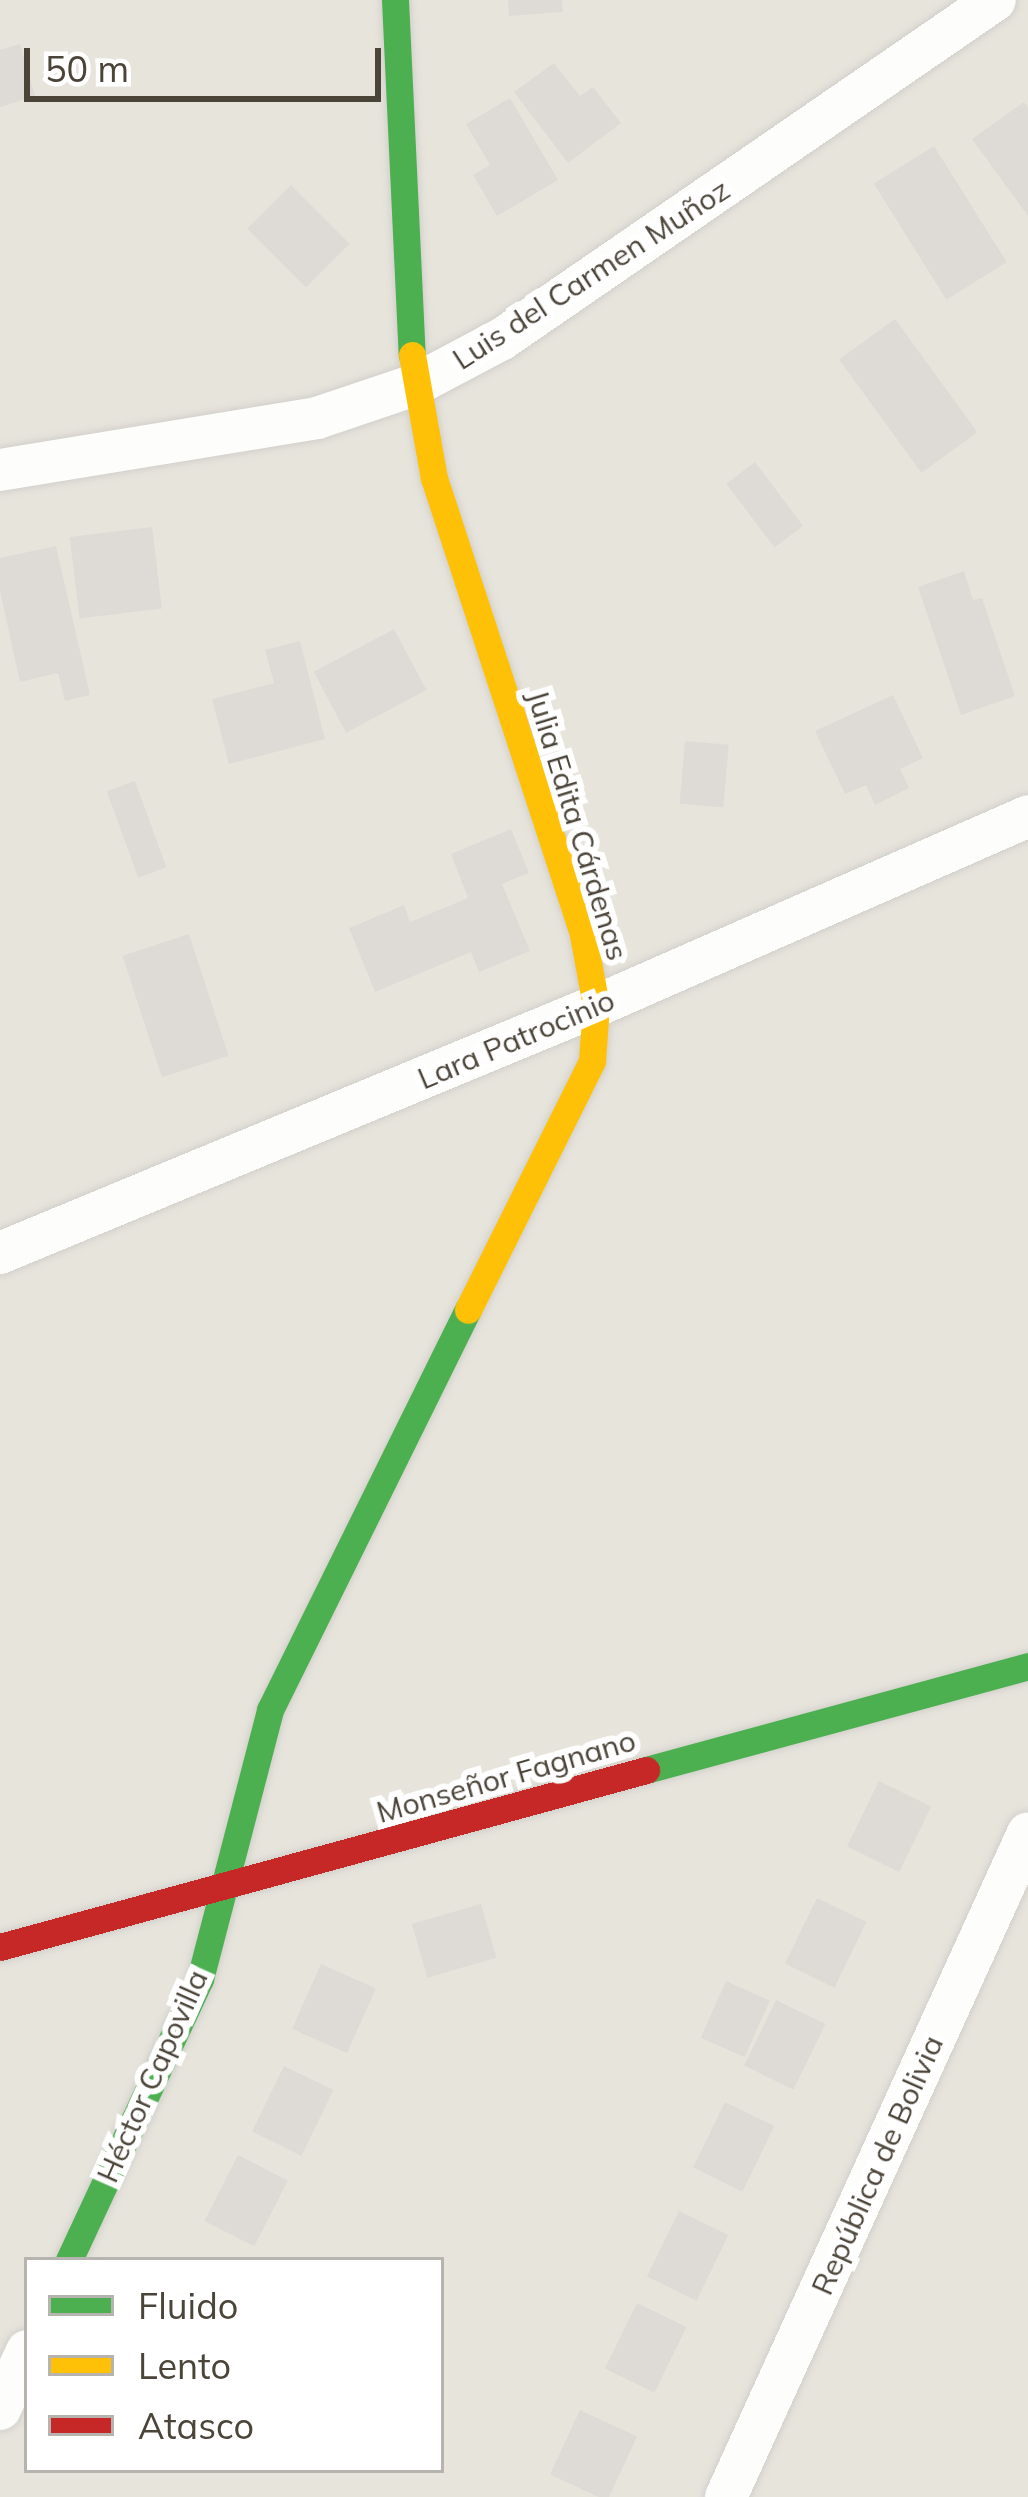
<!DOCTYPE html>
<html>
<head>
<meta charset="utf-8">
<style>
	body { margin:0 }
	#map { position:relative; width:1028px; height:2497px; overflow:hidden; background:#f4f2ee; font-family:Mulish,sans-serif }
	div>[style] { position:absolute }
	[style*='--x'] { left:calc(var(--x)*1px); top:calc(var(--y)*1px); width:calc(var(--w)*1px); rotate:calc(var(--a)*1deg) }
	.residential>* { inset:0; background:#e7e4dc }
	.building>* { inset:0; background:#dedbd6; transform-origin:0 0 }
	.roads { filter:drop-shadow(0 0 3px #d2d0cb) drop-shadow(0 0 3px #d2d0cb) }
	.street>* { height:42px; margin:-21px; padding:0 21px; transform-origin:21px; border-radius:21px; background:#fdfdfc }
	.fast>* { height:27px; margin:-13.5px; padding:0 13.5px; transform-origin:13.5px; border-radius:13.5px; background:#4caf50 }
	.slow>* { height:27px; margin:-13.5px; padding:0 13.5px; transform-origin:13.5px; border-radius:13.5px; background:#ffc107 }
	.jam>* { height:27px; margin:-13.5px; padding:0 13.5px; transform-origin:13.5px; border-radius:13.5px; background:#c62828 }
	span { translate:-50% -50%; white-space:nowrap; text-align:center; line-height:1.15; -webkit-text-stroke:12px #fff; paint-order:stroke }
	.street-label { font-size:30px; color:#4b4439 }
	.legend { position:absolute; left:24px; top:2257px; width:420px; height:216px; box-sizing:border-box; background:#fff; border:3px solid #b7b4b0; margin:0; padding:15px 21px; list-style:none; font-size:36px; color:#4b4439 }
	.legend li { display:flex; align-items:center; gap:24px; height:60px }
	.legend b { width:60px; border:3px solid #b7b4b0 }
	.scale { position:absolute; left:24px; top:48px; width:357px; height:54px; box-sizing:border-box; border:6px solid #4b4439; border-top:0; padding-left:15px; font-size:36px; line-height:42px; white-space:nowrap; color:#4b4439; -webkit-text-stroke:9px #fff; paint-order:stroke }
</style>
</head>
<body>
<div id="map">
	<div class="residential">
		<i style="clip-path:polygon(evenodd,0 0,1028px 0,1028px 2497px,0 2497px,0 0,27px 2260px,441px 2260px,441px 2470px,27px 2470px,27px 2260px)"></i>
	</div>
	<div class="building">
		<i style="clip-path:polygon(508px 0,562px 0,563px 12px,509px 16px)"></i>
		<i style="clip-path:polygon(20px 44px,35px 96px,0 107px,0 50px)"></i>
		<i style="clip-path:polygon(554px 63px,580px 96px,593px 87px,621px 123px,568px 163px,514px 92px)"></i>
		<i style="clip-path:polygon(510px 98px,558px 180px,497px 216px,473px 175px,490px 165px,466px 124px)"></i>
		<i style="clip-path:polygon(1024px 102px,1028px 108px,1028px 216px,972px 139px)"></i>
		<i style="left:934px;top:146px;width:137px;height:71px;rotate:58deg"></i>
		<i style="left:291px;top:185px;width:83px;height:62px;rotate:45deg"></i>
		<i style="left:895px;top:319px;width:140px;height:69px;rotate:54deg"></i>
		<i style="left:755px;top:462px;width:80px;height:36px;rotate:53deg"></i>
		<i style="left:152px;top:527px;width:82px;height:83px;rotate:83deg"></i>
		<i style="clip-path:polygon(56px 546px,90px 695px,65px 701px,58px 673px,20px 682px,0 591px,0 558px)"></i>
		<i style="clip-path:polygon(964px 571px,973px 600px,982px 598px,1015px 696px,961px 715px,918px 587px)"></i>
		<i style="left:394px;top:629px;width:69px;height:91px;rotate:62deg"></i>
		<i style="clip-path:polygon(300px 641px,325px 739px,229px 764px,212px 699px,274px 683px,265px 650px)"></i>
		<i style="clip-path:polygon(893px 695px,923px 758px,900px 769px,909px 788px,875px 805px,866px 785px,845px 794px,815px 731px)"></i>
		<i style="left:685px;top:741px;width:44px;height:63px;rotate:5deg"></i>
		<i style="left:135px;top:781px;width:92px;height:30px;rotate:70deg"></i>
		<i style="clip-path:polygon(511px 829px,529px 873px,502px 884px,530px 951px,479px 972px,471px 952px,375px 992px,349px 928px,404px 905px,410px 922px,468px 898px,451px 854px)"></i>
		<i style="left:189px;top:934px;width:128px;height:70px;rotate:72deg"></i>
		<i style="left:879px;top:1781px;width:58px;height:73px;rotate:26deg"></i>
		<i style="left:817px;top:1898px;width:55px;height:73px;rotate:26deg"></i>
		<i style="left:481px;top:1904px;width:56px;height:72px;rotate:74deg"></i>
		<i style="left:321px;top:1964px;width:60px;height:71px;rotate:24deg"></i>
		<i style="left:726px;top:1981px;width:48px;height:62px;rotate:24deg"></i>
		<i style="left:776px;top:2000px;width:55px;height:73px;rotate:26deg"></i>
		<i style="left:284px;top:2066px;width:55px;height:73px;rotate:26deg"></i>
		<i style="left:725px;top:2102px;width:55px;height:73px;rotate:26deg"></i>
		<i style="left:238px;top:2155px;width:56px;height:74px;rotate:27deg"></i>
		<i style="left:679px;top:2211px;width:55px;height:73px;rotate:26deg"></i>
		<i style="left:637px;top:2303px;width:55px;height:73px;rotate:26deg"></i>
		<i style="left:580px;top:2410px;width:63px;height:71px;rotate:25deg"></i>
	</div>
	<div class="roads">
		<div class="street">
			<i style="--x:0;--y:470;--w:321;--a:-9.3"></i>
			<i style="--x:317;--y:418;--w:103;--a:-18.6"></i>
			<i style="--x:415;--y:385;--w:98;--a:-27.9"></i>
			<i style="--x:502;--y:339;--w:598;--a:-34.51"></i>
			<i style="--x:0;--y:1253;--w:645;--a:-22.51"></i>
			<i style="--x:596;--y:1006;--w:472;--a:-23.7"></i>
			<i style="--x:0;--y:2409;--w:64;--a:-65"></i>
			<i style="--x:726;--y:2497;--w:729;--a:-65.54"></i>
		</div>
		<div class="fast">
			<i style="--x:395;--y:0;--w:355;--a:87.3"></i>
			<i style="--x:646;--y:1770;--w:396;--a:-15.2"></i>
			<i style="--x:69;--y:2260;--w:310;--a:-65"></i>
			<i style="--x:200;--y:1979;--w:278;--a:-75.4"></i>
			<i style="--x:270;--y:1710;--w:446;--a:-63.7"></i>
		</div>
		<div class="slow">
			<i style="--x:412;--y:355;--w:125;--a:79.9"></i>
			<i style="--x:434;--y:478;--w:481;--a:71.9"></i>
			<i style="--x:583;--y:935;--w:72;--a:79.6"></i>
			<i style="--x:596;--y:1006;--w:55;--a:94.2"></i>
			<i style="--x:592;--y:1061;--w:278;--a:116.5"></i>
		</div>
		<div class="jam">
			<i style="--x:0;--y:1947;--w:670;--a:-15.32"></i>
		</div>
	</div>
	<div class="street-label">
		<span style="left:591px;top:274px;rotate:-33deg">Luis del Carmen Muñoz</span>
		<span style="left:578px;top:825px;rotate:73deg">Julia Edita Cárdenas</span>
		<span style="left:516px;top:1039px;rotate:-23deg">Lara Patrocinio</span>
		<span style="left:506px;top:1776px;rotate:-16deg">Monseñor Fagnano</span>
		<span style="left:152px;top:2076px;rotate:-66deg">Héctor Capovilla</span>
		<span style="left:877px;top:2165px;rotate:-66deg">República de Bolivia</span>
	</div>
	<ul class="legend">
	<li><b style="height:15px;background:#4caf50"></b>Fluido</li>
	<li><b style="height:15px;background:#ffc107"></b>Lento</li>
	<li><b style="height:15px;background:#c62828"></b>Atasco</li>
	</ul>
	<div class="scale">50 m</div>
</div>
</body>
</html>
